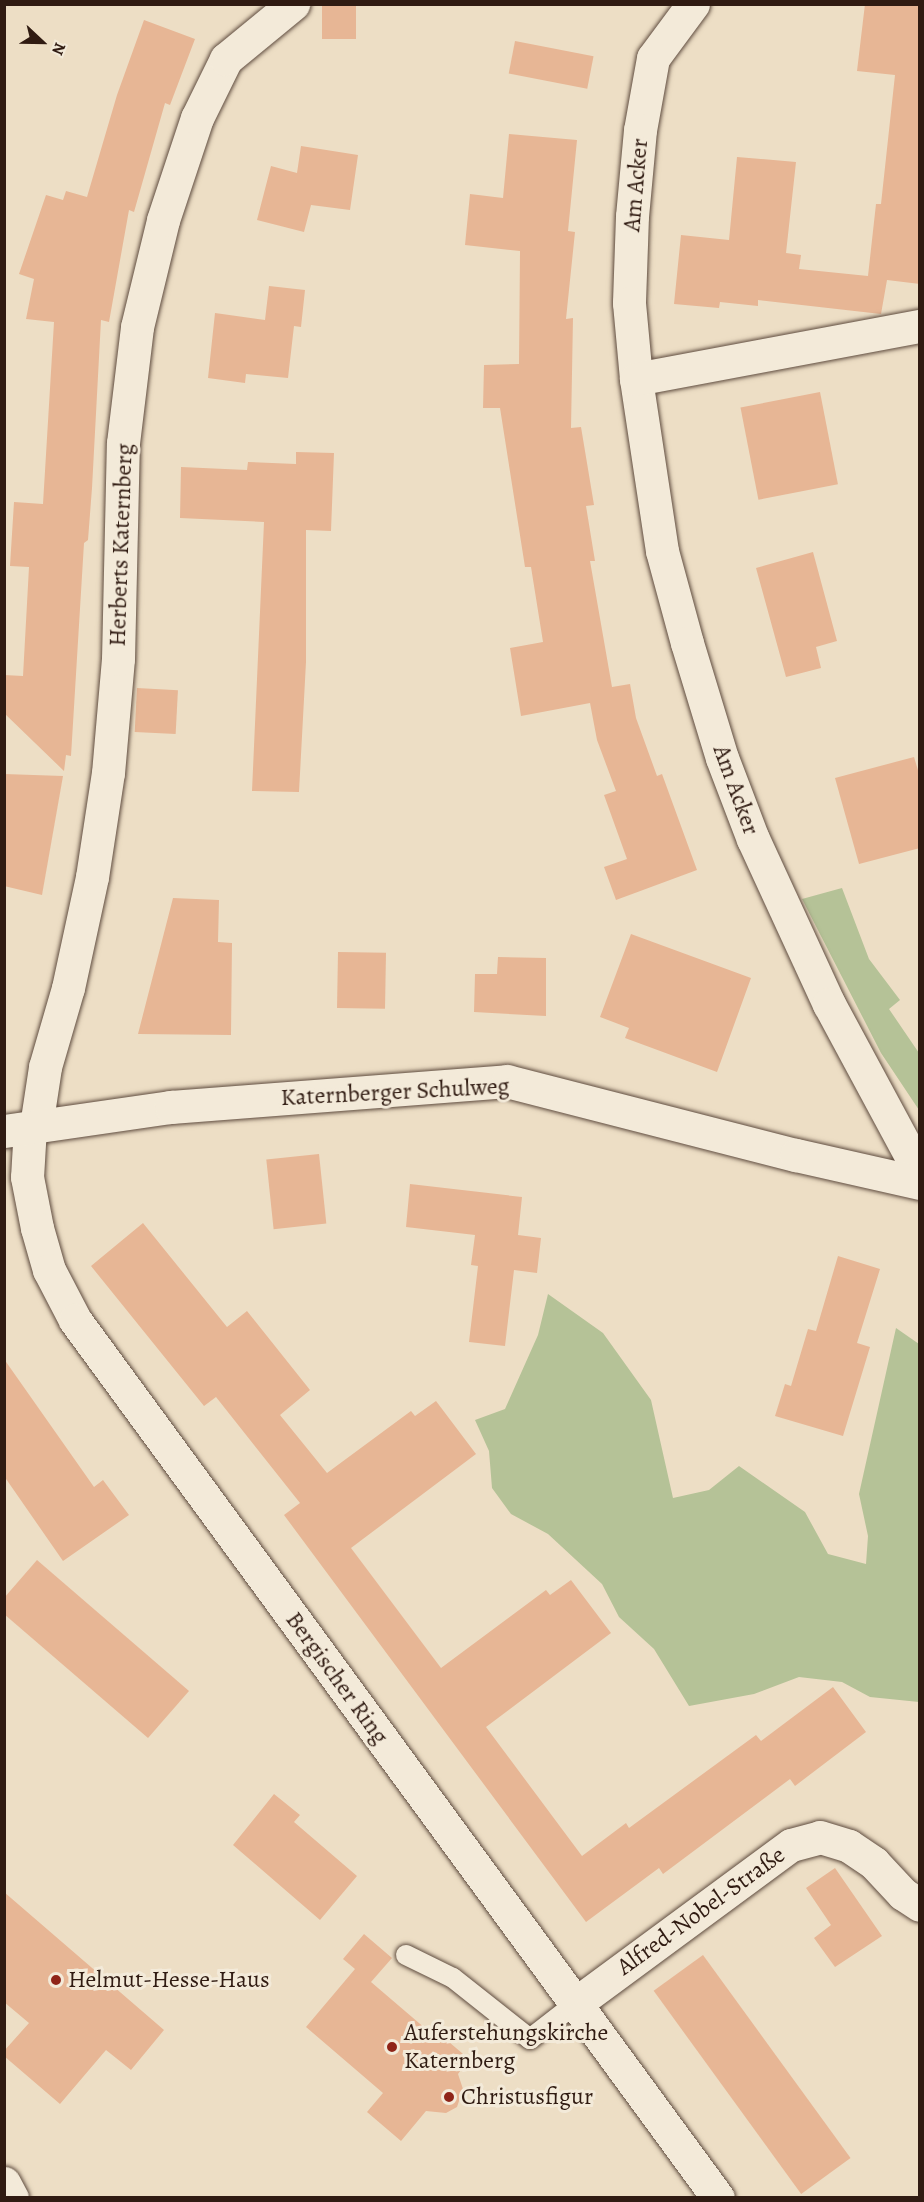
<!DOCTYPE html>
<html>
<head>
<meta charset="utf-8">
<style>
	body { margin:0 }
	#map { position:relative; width:924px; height:2202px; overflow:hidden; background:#eddec5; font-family:Alegreya,serif }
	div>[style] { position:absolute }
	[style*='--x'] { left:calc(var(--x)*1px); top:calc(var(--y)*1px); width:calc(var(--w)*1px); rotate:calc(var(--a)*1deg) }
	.green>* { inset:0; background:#b5c297 }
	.building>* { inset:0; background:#e7b695; transform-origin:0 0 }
	.roads { filter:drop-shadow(0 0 2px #5f4c3f) drop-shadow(0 0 2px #5f4c3f) }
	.service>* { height:20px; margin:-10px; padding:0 10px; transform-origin:10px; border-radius:10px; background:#f3ead9 }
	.minor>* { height:33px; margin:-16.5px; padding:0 16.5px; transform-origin:16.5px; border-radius:16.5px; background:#f3ead9 }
	.dots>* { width:16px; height:16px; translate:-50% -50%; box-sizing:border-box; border:3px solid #f3ead9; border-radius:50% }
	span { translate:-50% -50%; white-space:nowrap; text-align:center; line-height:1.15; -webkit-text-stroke:6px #f3ead9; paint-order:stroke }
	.street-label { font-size:24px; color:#301b12 }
	.poi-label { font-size:24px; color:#301b12 }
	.left { translate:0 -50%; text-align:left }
	.frame { position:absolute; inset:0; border:6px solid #301b12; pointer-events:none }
	.north { position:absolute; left:12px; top:12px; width:60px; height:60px; -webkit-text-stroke:4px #f3ead9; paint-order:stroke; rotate:112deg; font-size:16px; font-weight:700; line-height:24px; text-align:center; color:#301b12 }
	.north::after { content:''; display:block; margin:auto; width:21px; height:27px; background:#301b12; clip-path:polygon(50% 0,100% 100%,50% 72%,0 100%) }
</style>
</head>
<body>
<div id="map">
	<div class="green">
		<i style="clip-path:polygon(842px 888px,869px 959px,900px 1000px,889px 1009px,919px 1053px,919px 1110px,881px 1053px,802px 899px)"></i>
		<i style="clip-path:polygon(548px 1294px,603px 1333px,651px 1400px,673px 1498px,709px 1490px,739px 1466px,805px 1512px,828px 1554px,866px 1564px,868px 1536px,859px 1494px,896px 1328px,919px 1344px,919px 1702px,870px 1697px,842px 1682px,799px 1677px,754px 1694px,689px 1706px,654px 1649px,619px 1617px,602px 1584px,548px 1534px,511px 1514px,492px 1488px,489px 1451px,475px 1420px,505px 1409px,538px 1335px)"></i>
	</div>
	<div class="building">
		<i style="left:322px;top:4px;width:34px;height:35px"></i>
		<i style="clip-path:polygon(865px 4px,920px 4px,920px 284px,887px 280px,881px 314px,758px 300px,758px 306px,720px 302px,719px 308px,674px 304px,681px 235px,729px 240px,737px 157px,796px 162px,786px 253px,801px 255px,799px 269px,868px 276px,876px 204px,881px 204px,895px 75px,857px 71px)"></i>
		<i style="clip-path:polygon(144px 20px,195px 39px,170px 105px,165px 103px,134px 212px,129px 210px,109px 322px,101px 320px,92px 488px,88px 540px,84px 543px,71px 756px,66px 755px,64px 771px,4px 713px,4px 675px,23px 676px,29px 567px,10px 566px,14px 502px,43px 504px,54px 322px,26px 319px,34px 279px,19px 274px,46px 195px,63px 200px,66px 191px,87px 197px,117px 95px)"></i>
		<i style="left:515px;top:41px;width:80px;height:33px;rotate:11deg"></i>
		<i style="clip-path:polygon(509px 134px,577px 140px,568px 231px,575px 232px,566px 319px,573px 318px,571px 428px,581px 427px,594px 505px,586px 506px,595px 561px,590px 561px,612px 687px,630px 684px,636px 718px,657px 776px,662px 774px,697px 870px,616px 900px,604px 867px,627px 859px,604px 795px,616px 791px,597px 740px,590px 703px,521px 716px,510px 648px,543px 642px,531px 567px,525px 567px,500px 408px,483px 408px,484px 365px,519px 364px,520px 251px,465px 245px,470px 194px,503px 198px)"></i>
		<i style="clip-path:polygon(301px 146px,358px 155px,350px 210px,311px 205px,304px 232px,257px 220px,271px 166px,297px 173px)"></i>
		<i style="clip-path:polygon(269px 286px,305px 290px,301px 327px,294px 326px,288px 378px,246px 374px,245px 383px,208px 378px,215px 313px,265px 320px)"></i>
		<i style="left:820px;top:392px;width:94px;height:81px;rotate:79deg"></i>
		<i style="clip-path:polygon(296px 452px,334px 453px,331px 531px,306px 530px,306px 662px,299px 792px,252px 791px,264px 522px,180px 518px,181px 467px,247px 470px,248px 462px,296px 464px)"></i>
		<i style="clip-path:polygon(813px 552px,837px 641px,816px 647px,821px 668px,786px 677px,756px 568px)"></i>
		<i style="left:137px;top:688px;width:41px;height:44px;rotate:3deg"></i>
		<i style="clip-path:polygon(914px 757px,920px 777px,920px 848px,859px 864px,835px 778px)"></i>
		<i style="clip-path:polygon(4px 774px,63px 776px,42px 895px,4px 886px)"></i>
		<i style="clip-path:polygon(173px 898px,219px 900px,218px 942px,232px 943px,231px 1035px,138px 1034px)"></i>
		<i style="clip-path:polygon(631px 934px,751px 978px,717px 1072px,625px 1038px,629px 1028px,600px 1017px)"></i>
		<i style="left:338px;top:952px;width:48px;height:56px;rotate:1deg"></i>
		<i style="clip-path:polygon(498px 957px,546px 958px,546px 1016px,474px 1012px,475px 974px,497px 974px)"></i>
		<i style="left:319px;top:1154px;width:70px;height:53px;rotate:84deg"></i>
		<i style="clip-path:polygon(410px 1184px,522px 1197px,518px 1235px,541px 1238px,537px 1273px,514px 1270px,505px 1346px,469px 1342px,478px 1266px,471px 1265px,475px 1235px,406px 1227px)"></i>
		<i style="clip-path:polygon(143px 1223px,227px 1327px,247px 1311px,310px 1390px,280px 1415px,327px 1473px,411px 1411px,415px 1416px,436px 1401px,476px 1454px,351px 1548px,441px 1668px,546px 1590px,550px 1595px,571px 1580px,611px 1633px,486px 1727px,582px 1856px,626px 1823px,629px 1828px,756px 1735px,761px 1741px,833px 1687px,866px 1732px,795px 1786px,790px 1779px,663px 1874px,659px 1868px,586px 1922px,284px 1515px,300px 1503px,216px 1397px,204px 1406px,91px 1266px)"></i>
		<i style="clip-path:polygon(838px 1256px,880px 1269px,857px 1343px,870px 1347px,843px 1436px,775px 1416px,785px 1384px,791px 1386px,808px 1329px,816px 1331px)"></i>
		<i style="clip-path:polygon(4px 1359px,94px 1487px,103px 1480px,129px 1515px,63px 1561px,4px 1476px)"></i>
		<i style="clip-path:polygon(37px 1560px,189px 1691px,148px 1738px,4px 1614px,4px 1598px)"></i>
		<i style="clip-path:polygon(274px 1794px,300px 1815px,294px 1822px,357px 1876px,320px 1920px,233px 1845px)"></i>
		<i style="clip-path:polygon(835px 1868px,882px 1936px,835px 1967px,814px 1938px,831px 1925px,806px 1888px)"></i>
		<i style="clip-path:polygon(4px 1892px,164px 2030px,131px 2070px,106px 2050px,60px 2104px,4px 2056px,4px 2051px,29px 2023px,4px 2002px)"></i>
		<i style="clip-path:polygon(364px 1934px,392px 1958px,371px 1982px,433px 2035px,436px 2031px,469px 2059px,458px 2074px,463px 2089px,457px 2107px,446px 2113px,426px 2111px,401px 2141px,367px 2112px,383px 2093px,306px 2027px,355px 1969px,343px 1959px)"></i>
		<i style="left:703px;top:1955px;width:251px;height:61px;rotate:54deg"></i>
	</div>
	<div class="roads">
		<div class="service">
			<i style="--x:406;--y:1955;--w:52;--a:26.1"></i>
			<i style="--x:453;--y:1978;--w:98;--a:38.4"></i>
			<i style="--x:530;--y:2039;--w:57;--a:-37.9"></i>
		</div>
		<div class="minor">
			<i style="--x:693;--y:4;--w:67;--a:126.5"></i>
			<i style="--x:653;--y:58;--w:73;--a:100.2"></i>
			<i style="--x:640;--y:130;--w:86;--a:95.3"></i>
			<i style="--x:632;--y:216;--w:87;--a:92"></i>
			<i style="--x:629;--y:303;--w:76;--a:84.7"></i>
			<i style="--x:636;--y:379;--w:174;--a:81.4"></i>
			<i style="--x:662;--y:551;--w:95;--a:74.8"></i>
			<i style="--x:687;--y:643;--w:120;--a:73.1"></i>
			<i style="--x:722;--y:758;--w:87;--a:69.1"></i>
			<i style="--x:753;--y:839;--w:182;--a:65.3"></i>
			<i style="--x:829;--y:1004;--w:192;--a:61.7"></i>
			<i style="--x:636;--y:379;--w:289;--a:-10.6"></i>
			<i style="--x:36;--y:1126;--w:60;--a:-81.3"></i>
			<i style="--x:45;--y:1067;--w:82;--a:-73.8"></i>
			<i style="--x:68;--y:988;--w:114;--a:-77.8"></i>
			<i style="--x:92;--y:877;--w:105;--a:-81.3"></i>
			<i style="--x:108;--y:773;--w:114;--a:-85"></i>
			<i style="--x:118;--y:659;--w:216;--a:-88.7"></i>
			<i style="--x:123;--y:443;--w:117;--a:-83.1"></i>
			<i style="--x:137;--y:327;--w:110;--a:-76.3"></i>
			<i style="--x:163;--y:220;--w:108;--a:-71.6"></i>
			<i style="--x:197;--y:118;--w:66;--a:-63.8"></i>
			<i style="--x:226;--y:59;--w:87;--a:-39.4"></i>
			<i style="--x:30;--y:1127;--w:50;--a:93.4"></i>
			<i style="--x:27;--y:1177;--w:52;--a:78.9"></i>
			<i style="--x:37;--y:1228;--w:44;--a:74.1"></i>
			<i style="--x:49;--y:1270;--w:56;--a:62.5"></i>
			<i style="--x:75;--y:1320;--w:1088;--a:53.78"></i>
			<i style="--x:4;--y:1131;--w:169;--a:-8.2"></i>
			<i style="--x:171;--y:1107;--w:337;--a:-4.4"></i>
			<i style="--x:507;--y:1081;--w:298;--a:14.4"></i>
			<i style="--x:796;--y:1155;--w:127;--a:12.7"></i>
			<i style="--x:575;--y:2004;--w:268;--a:-36.4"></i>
			<i style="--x:791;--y:1845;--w:30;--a:-15"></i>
			<i style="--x:820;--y:1837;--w:30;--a:17"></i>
			<i style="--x:849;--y:1846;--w:30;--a:34"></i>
			<i style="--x:874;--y:1863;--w:42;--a:46.9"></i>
			<i style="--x:903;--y:1894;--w:20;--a:33"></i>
			<i style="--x:4;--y:2183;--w:17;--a:62"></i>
		</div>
	</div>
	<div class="dots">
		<i style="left:56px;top:1980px;background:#8f2418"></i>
		<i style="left:392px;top:2047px;background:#8f2418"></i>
		<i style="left:449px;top:2097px;background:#8f2418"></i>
	</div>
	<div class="street-label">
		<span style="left:636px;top:185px;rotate:-85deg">Am Acker</span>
		<span style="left:121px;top:545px;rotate:-88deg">Herberts Katernberg</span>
		<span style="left:736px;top:790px;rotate:70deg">Am Acker</span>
		<span style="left:395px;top:1092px;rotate:-3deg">Katernberger Schulweg</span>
		<span style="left:337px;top:1678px;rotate:54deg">Bergischer Ring</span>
		<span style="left:701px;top:1911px;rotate:-36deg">Alfred-Nobel-Straße</span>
	</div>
	<div class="poi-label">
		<span class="left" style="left:68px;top:1980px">Helmut-Hesse-Haus</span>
		<span class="left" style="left:404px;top:2047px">Auferstehungskirche<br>Katernberg</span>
		<span class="left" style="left:461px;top:2097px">Christusfigur</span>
	</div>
	<div class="frame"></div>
	<div class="north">N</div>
</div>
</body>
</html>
